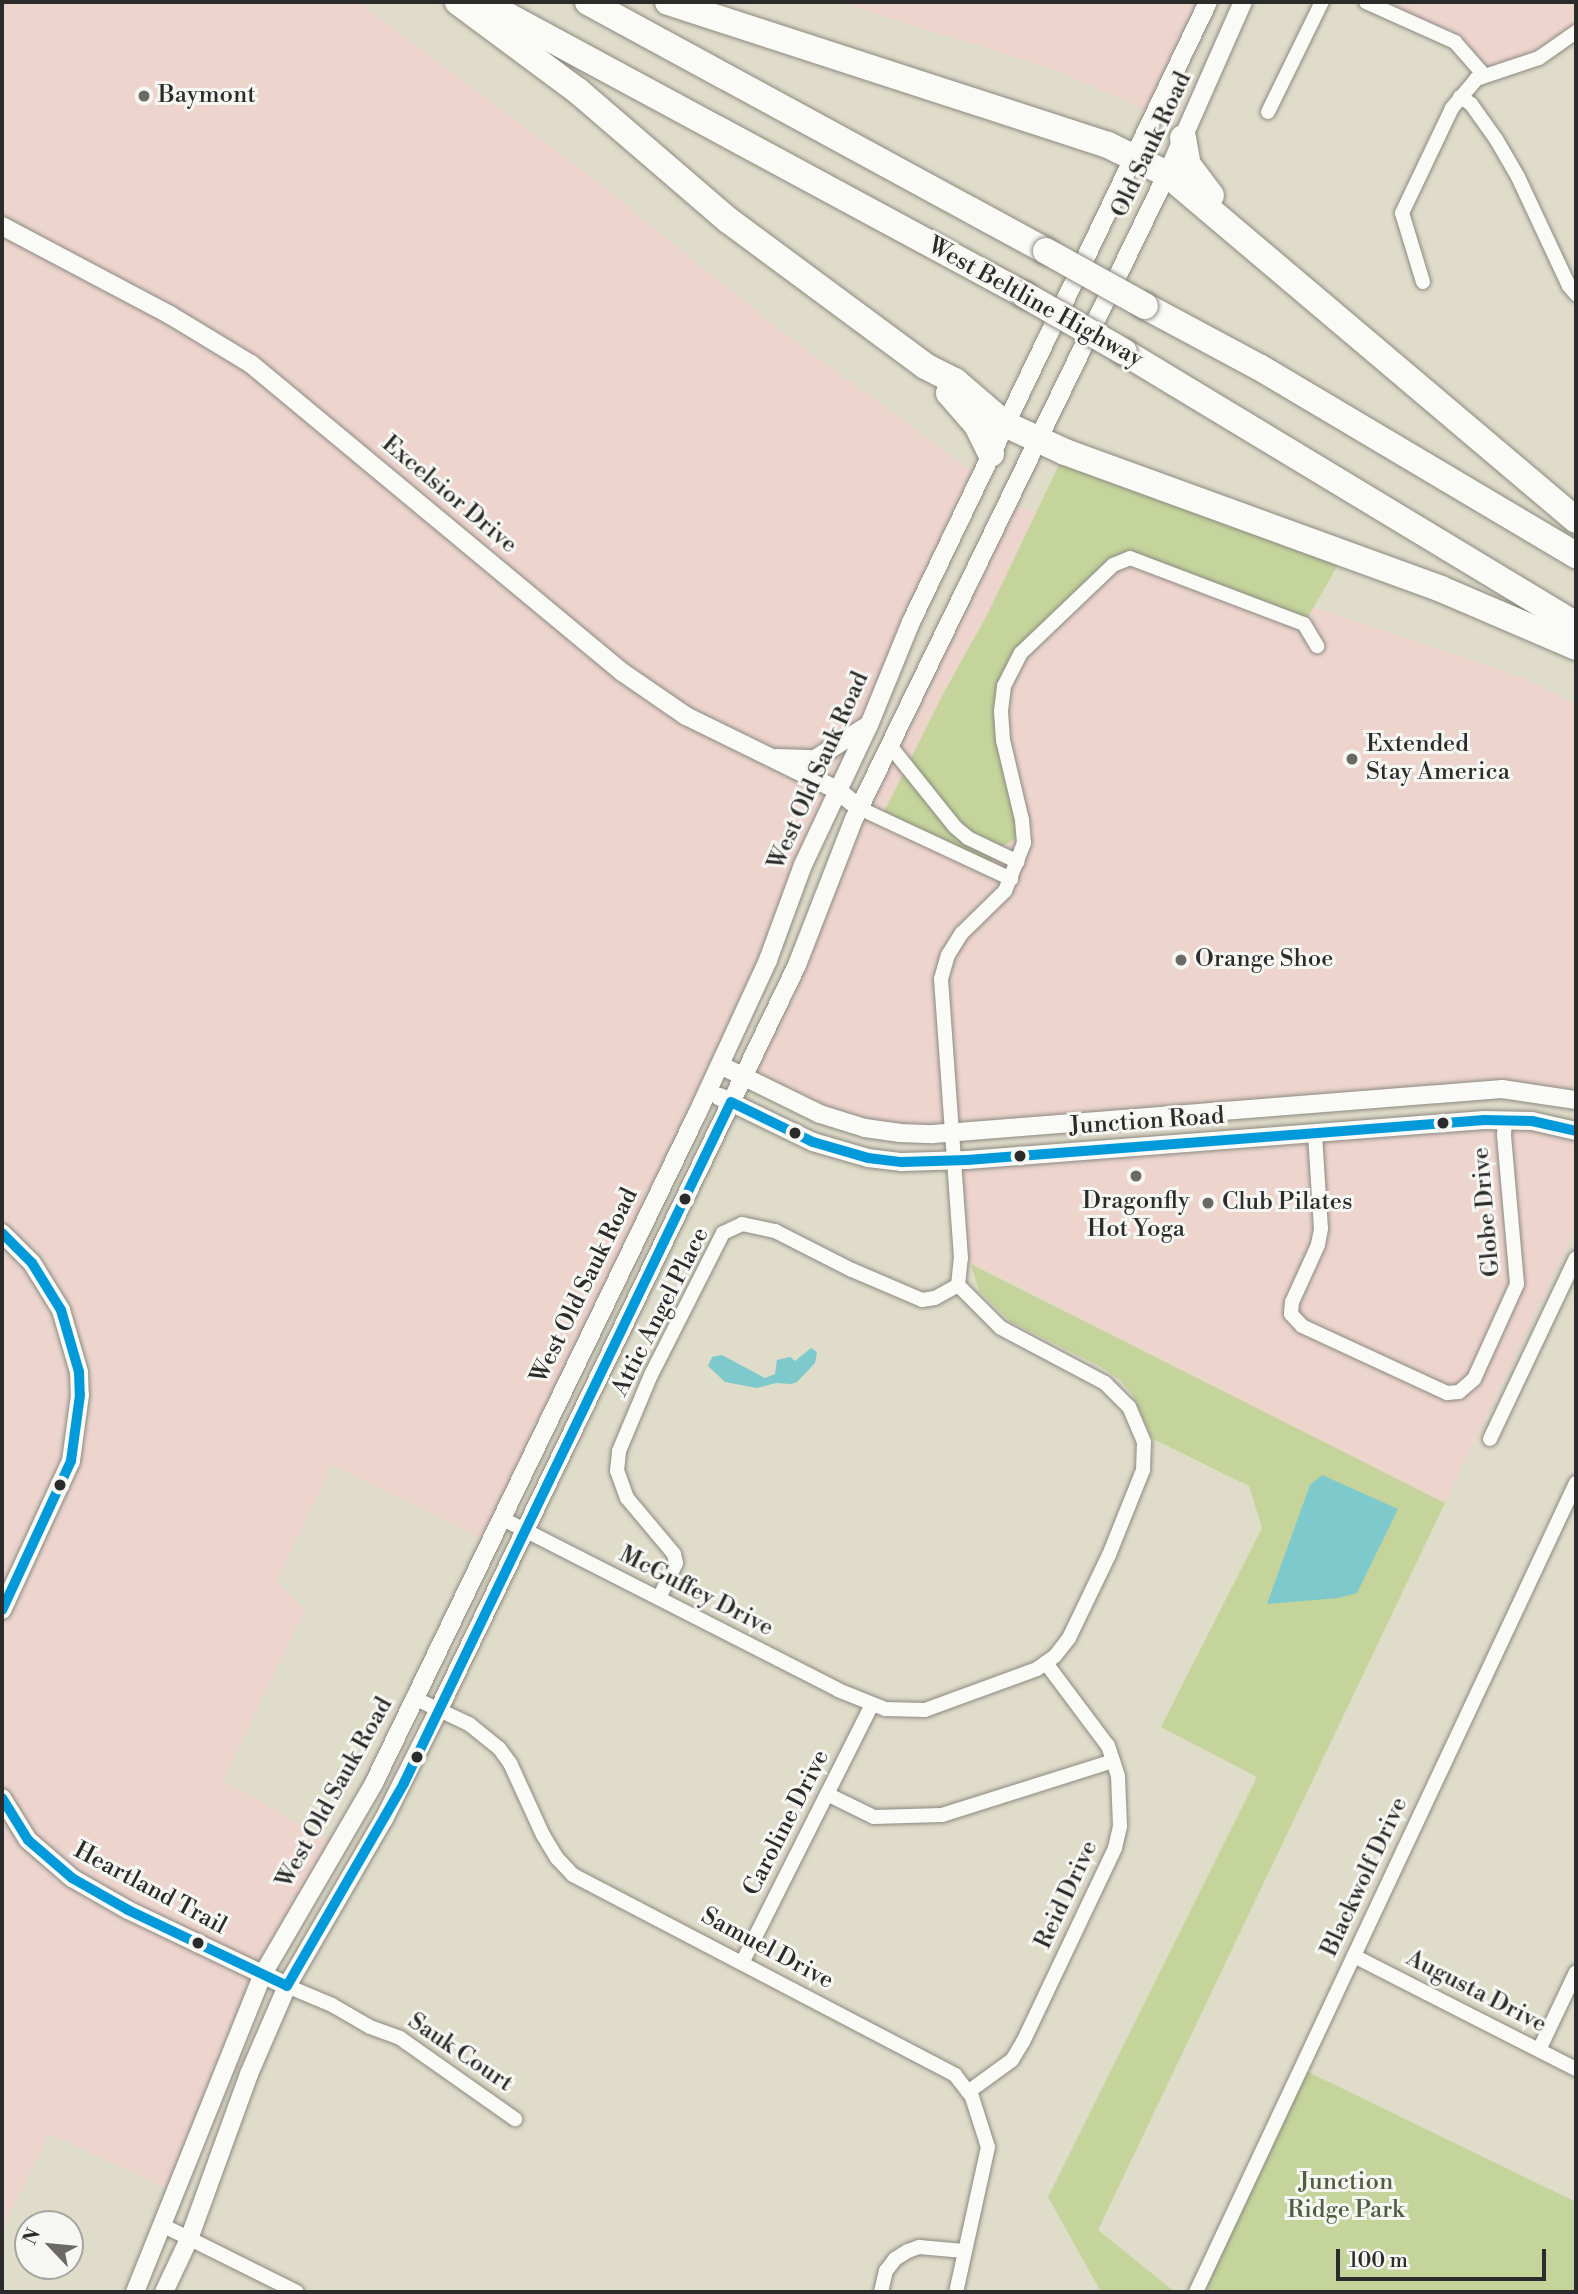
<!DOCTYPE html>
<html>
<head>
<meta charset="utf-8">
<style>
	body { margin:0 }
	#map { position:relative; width:1578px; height:2294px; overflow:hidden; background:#e0dcca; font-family:"Libre Bodoni",serif }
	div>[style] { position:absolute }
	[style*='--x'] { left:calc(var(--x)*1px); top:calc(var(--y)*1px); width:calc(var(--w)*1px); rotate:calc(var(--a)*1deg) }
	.built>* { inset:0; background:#edd5ce }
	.green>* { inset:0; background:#c4d49b }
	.water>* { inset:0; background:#7ec9cc }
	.roads { filter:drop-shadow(0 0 2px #8b8980) drop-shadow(0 0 2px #8b8980) }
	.minor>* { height:14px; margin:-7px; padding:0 7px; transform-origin:7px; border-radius:7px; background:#fafaf7 }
	.tertiary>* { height:18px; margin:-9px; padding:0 9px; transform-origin:9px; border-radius:9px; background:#fafaf7 }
	.motorway>* { height:26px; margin:-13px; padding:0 13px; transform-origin:13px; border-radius:13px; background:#fafaf7 }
	.bridges { filter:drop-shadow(0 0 2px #8b8980) drop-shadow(0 0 2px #8b8980) }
	.motorway-bridge>* { height:26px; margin:-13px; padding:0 13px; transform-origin:13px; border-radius:13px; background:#fafaf7 }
	.bus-1>* { height:10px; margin:-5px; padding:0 5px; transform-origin:5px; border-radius:5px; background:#009ada }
	.dots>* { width:19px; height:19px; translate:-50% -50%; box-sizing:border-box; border:4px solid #f6f6f2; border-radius:50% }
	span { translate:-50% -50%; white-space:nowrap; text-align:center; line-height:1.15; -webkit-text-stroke:6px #f6f6f2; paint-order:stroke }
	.poi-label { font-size:24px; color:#2b2b2b }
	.left { translate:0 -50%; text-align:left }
	.street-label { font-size:24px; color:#2b2b2b }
	.park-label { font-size:24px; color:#525c41 }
	.frame { position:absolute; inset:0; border:4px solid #2b2b2b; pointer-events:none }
	.north { position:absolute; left:14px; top:2210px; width:70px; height:70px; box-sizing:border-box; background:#f6f6f2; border:2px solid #a5a5a2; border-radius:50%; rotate:296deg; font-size:19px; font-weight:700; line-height:28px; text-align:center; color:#2b2b2b }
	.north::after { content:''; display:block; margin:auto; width:24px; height:32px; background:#6a6963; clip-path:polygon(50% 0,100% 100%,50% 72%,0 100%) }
	.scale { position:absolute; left:1336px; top:2249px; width:210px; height:32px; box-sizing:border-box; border:4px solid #2b2b2b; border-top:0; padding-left:9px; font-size:21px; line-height:24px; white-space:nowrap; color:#2b2b2b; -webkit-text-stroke:5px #f6f6f2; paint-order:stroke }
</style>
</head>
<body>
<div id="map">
	<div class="built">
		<i style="clip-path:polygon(2px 2px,359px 2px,585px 172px,770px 322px,980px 478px,489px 1542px,332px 1465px,277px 1581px,305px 1610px,223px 1781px,338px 1845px,299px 1910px,177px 2193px,49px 2134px,2px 2230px)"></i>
		<i style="clip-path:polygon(839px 2px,1208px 2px,1153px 113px,1050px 68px)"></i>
		<i style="clip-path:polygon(1366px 2px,1576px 2px,1576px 32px,1563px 43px,1490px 72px,1470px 56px)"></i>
		<i style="clip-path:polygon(1009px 503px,1532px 681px,1576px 704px,1576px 1100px,1536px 1092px,933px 1134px,865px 1128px,744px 1076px,824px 889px)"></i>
		<i style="clip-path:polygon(1443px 1122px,1576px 1131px,1576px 1228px,1445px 1503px,961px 1258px,953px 1161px)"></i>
	</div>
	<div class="green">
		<i style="clip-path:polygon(1066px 457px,1345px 553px,1304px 624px,1131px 558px,1021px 653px,1001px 711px,1024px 833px,995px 851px,987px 868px,881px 818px,943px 694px,987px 615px,1058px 467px)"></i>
		<i style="clip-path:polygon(971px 1264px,1445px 1503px,1098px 2230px,1175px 2292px,1101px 2292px,1048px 2197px,1257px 1777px,1161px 1727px,1262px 1528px,1249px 1486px,1153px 1439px,1132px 1394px,1119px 1379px,1101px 1367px,1011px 1322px,979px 1291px)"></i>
		<i style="clip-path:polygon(1300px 2068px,1576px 2202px,1576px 2292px,1196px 2292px)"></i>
	</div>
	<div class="water">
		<i style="clip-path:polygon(811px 1348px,817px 1352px,815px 1363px,797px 1382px,791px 1384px,776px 1383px,757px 1388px,725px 1382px,708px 1366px,712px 1357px,722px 1355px,765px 1378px,775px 1374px,777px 1360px,790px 1357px,795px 1361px)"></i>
		<i style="clip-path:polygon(1322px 1475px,1398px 1509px,1357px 1593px,1338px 1598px,1267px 1604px,1310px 1485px)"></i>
	</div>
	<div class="roads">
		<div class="minor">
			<i style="--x:1366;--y:2;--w:98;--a:24.2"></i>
			<i style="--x:1455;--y:42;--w:44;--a:48.7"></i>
			<i style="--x:1460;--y:97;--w:13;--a:32"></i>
			<i style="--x:1471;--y:104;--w:43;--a:54.5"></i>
			<i style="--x:1496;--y:139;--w:44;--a:59.9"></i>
			<i style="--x:1518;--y:177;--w:120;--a:64.9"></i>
			<i style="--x:1569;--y:286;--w:11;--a:49"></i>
			<i style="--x:1268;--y:112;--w:123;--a:-63.9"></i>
			<i style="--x:1423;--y:282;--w:72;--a:-106.9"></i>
			<i style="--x:1402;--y:213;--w:116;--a:-64.5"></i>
			<i style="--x:1452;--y:108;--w:38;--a:-50"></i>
			<i style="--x:1476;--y:79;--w:66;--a:-18.4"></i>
			<i style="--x:1539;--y:58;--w:45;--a:-35.1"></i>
			<i style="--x:891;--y:747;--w:102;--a:51.3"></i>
			<i style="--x:955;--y:827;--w:17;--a:40"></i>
			<i style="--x:968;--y:838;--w:55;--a:25.6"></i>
			<i style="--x:859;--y:808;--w:168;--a:25"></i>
			<i style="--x:1315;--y:1134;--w:95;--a:86.4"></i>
			<i style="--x:1321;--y:1229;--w:16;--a:101"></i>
			<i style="--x:1318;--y:1245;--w:63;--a:114.5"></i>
			<i style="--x:1292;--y:1302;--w:12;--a:95"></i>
			<i style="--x:1291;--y:1314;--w:16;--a:47"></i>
			<i style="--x:1302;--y:1326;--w:160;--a:24.8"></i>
			<i style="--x:1447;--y:1393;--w:12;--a:-5"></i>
			<i style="--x:1459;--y:1392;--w:20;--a:-41"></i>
			<i style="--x:1474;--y:1379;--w:104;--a:-65.6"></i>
			<i style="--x:1517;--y:1284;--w:150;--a:-95"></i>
			<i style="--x:1504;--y:1135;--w:16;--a:-86"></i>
			<i style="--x:1490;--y:1439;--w:200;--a:-64.6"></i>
			<i style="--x:501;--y:1518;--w:378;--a:27"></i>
			<i style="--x:838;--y:1690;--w:51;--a:22"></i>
			<i style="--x:885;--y:1709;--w:40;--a:1.4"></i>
			<i style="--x:925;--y:1710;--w:119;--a:-20.1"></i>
			<i style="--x:1037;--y:1669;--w:22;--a:-36"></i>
			<i style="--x:1055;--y:1656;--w:23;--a:-52"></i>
			<i style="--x:1069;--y:1638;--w:92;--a:-64.3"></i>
			<i style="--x:1109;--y:1555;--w:92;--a:-68.2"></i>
			<i style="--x:1143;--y:1470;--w:28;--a:-88"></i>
			<i style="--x:1144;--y:1442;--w:38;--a:-113"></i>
			<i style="--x:1129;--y:1407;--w:34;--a:-135"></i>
			<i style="--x:1105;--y:1383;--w:118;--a:-152.1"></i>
			<i style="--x:1001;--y:1328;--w:61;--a:-135"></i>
			<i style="--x:659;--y:1598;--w:39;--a:-64"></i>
			<i style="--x:676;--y:1563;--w:9;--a:-103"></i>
			<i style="--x:674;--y:1554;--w:73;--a:-130"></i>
			<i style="--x:627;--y:1498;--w:29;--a:-110"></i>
			<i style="--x:617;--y:1471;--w:20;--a:-84"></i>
			<i style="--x:619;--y:1451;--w:82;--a:-67.2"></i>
			<i style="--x:651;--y:1375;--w:159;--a:-63.1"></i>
			<i style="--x:723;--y:1233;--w:21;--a:-25"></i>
			<i style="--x:742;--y:1224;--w:34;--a:12"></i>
			<i style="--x:775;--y:1231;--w:86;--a:26.9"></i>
			<i style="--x:852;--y:1270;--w:76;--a:23.2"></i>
			<i style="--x:922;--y:1300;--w:13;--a:-9"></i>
			<i style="--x:935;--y:1298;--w:26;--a:-29"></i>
			<i style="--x:958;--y:1285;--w:27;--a:-84"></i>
			<i style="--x:961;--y:1258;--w:280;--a:-94.1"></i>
			<i style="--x:941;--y:979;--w:25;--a:-74"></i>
			<i style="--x:948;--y:955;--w:26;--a:-58"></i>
			<i style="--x:962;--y:933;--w:60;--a:-44.3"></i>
			<i style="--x:1005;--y:891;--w:52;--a:-68.4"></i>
			<i style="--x:1024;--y:843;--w:23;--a:-95"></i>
			<i style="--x:1022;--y:820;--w:82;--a:-103.4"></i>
			<i style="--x:1003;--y:740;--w:29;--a:-94"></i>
			<i style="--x:1001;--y:711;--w:25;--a:-83"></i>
			<i style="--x:1004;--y:686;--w:37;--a:-63"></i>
			<i style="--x:1021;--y:653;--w:127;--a:-43.7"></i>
			<i style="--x:1113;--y:565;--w:18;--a:-22"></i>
			<i style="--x:1130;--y:558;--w:186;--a:20.8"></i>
			<i style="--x:1304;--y:624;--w:26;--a:59"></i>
			<i style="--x:414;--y:1698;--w:61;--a:25.3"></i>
			<i style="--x:469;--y:1724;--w:38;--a:39"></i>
			<i style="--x:499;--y:1748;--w:19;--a:54"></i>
			<i style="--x:510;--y:1763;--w:79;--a:65.4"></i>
			<i style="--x:543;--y:1835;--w:27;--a:59"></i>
			<i style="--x:557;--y:1858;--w:23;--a:47"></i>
			<i style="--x:573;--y:1875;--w:431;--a:27.6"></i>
			<i style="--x:955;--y:2075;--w:28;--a:52"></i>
			<i style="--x:972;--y:2097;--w:52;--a:72.3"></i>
			<i style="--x:988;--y:2147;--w:148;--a:102.4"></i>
			<i style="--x:827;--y:1794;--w:52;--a:26.1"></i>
			<i style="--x:874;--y:1817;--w:68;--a:-1.7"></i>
			<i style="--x:942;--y:1815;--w:179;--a:-17.5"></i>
			<i style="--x:1354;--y:1956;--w:249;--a:27"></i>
			<i style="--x:743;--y:1961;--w:287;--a:-63.3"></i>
			<i style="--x:287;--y:1986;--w:49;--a:22.9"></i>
			<i style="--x:332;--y:2005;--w:44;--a:30.1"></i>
			<i style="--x:370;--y:2027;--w:32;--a:20"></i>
			<i style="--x:400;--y:2038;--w:141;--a:35.2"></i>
			<i style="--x:1539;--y:2050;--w:86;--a:-64.6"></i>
			<i style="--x:968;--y:2092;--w:54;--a:-36"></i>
			<i style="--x:1012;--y:2060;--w:21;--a:-59"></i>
			<i style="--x:1023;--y:2042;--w:215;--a:-64.6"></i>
			<i style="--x:1115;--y:1848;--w:23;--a:-77"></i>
			<i style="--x:1120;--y:1826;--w:50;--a:-92.3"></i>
			<i style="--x:1118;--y:1776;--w:32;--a:-108"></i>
			<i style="--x:1108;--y:1746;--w:104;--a:-126.8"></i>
			<i style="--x:164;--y:2226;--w:148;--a:26.4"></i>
			<i style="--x:881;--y:2292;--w:22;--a:-77"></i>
			<i style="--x:886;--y:2271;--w:15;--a:-53"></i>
			<i style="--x:895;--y:2259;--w:15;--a:-32"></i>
			<i style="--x:908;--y:2251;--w:12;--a:-20"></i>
			<i style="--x:919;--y:2247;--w:45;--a:5.1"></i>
			<i style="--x:1196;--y:2292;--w:894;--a:-64.84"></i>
		</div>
		<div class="tertiary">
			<i style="--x:2;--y:226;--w:190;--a:27.9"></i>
			<i style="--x:170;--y:315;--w:95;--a:31.2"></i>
			<i style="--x:251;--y:364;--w:482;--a:39.7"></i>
			<i style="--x:622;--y:672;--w:78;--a:34.5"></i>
			<i style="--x:686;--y:716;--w:168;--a:26.1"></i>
			<i style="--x:837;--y:790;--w:28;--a:39"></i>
			<i style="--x:777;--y:758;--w:38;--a:2"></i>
			<i style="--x:815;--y:759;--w:59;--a:-32.6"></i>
			<i style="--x:720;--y:1065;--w:111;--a:26.1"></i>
			<i style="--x:820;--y:1114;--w:47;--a:17.3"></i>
			<i style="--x:865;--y:1128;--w:34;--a:8"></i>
			<i style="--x:899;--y:1133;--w:34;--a:2"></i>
			<i style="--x:933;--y:1134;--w:571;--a:-4.52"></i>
			<i style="--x:1502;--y:1089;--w:75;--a:8.5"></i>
			<i style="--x:720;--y:1097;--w:103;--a:25.8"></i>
			<i style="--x:813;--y:1142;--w:57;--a:16.2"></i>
			<i style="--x:868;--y:1158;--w:34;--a:7"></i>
			<i style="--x:902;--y:1162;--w:65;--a:-1.8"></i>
			<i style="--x:967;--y:1160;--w:519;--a:-4.42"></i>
			<i style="--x:1484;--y:1120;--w:48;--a:1.2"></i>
			<i style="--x:1532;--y:1121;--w:45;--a:12.8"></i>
			<i style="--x:2;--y:1233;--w:42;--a:45"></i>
			<i style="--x:32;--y:1263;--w:55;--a:58.3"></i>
			<i style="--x:61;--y:1310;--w:65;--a:73.8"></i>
			<i style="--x:79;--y:1372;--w:23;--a:88"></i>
			<i style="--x:80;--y:1395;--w:67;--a:97.8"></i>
			<i style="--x:71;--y:1461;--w:164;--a:114.8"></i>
			<i style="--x:2;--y:1798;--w:49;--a:58.2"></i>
			<i style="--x:28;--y:1840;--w:58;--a:40.8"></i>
			<i style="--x:72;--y:1878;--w:64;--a:29.7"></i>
			<i style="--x:128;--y:1910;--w:176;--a:25.5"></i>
			<i style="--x:135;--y:2292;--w:343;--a:-68.1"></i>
			<i style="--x:263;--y:1974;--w:221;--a:-59.8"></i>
			<i style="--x:374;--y:1783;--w:743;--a:-64.23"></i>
			<i style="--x:697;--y:1114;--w:170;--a:-65.2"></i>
			<i style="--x:768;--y:960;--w:101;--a:-69.8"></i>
			<i style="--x:803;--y:865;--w:155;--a:-64.8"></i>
			<i style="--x:869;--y:725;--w:111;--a:-67.8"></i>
			<i style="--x:911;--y:622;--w:687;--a:-64.4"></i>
			<i style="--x:164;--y:2292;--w:59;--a:-64.7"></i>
			<i style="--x:189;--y:2239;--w:176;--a:-70"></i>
			<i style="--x:249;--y:2074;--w:96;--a:-66.6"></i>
			<i style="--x:287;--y:1986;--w:193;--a:-59.9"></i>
			<i style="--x:384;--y:1819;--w:123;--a:-63.4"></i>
			<i style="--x:439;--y:1709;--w:826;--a:-64.3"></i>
			<i style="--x:797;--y:965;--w:157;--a:-68.7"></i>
			<i style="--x:854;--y:819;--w:717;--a:-64.11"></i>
			<i style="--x:1167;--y:174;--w:188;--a:-66.2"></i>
		</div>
		<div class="motorway">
			<i style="--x:458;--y:2;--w:149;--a:36.6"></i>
			<i style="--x:578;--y:91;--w:198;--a:40.7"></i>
			<i style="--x:728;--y:220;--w:245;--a:36.5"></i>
			<i style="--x:925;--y:366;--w:34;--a:27"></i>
			<i style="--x:955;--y:381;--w:66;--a:40.7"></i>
			<i style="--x:1005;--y:424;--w:66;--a:25"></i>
			<i style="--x:1065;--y:452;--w:400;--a:20"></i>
			<i style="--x:1441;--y:589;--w:147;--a:23.2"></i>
			<i style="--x:588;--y:2;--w:521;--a:28.53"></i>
			<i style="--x:668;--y:2;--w:463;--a:18"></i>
			<i style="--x:1108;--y:145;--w:66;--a:26.2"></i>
			<i style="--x:1167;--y:174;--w:536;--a:40.23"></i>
			<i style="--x:484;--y:3;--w:615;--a:28.36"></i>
			<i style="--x:1183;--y:138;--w:27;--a:80"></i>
			<i style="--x:1188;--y:165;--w:38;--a:53"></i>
			<i style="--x:1145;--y:306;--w:129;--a:28.2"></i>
			<i style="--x:1259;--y:367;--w:369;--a:30.7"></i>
			<i style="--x:1124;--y:352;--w:528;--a:31.13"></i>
			<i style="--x:949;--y:393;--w:43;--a:48.8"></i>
			<i style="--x:977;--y:425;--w:32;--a:64"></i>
		</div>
	</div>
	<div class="bridges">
		<div class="motorway-bridge">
			<i style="--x:1046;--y:251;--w:113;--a:29.1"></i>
			<i style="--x:1025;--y:295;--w:114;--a:29.9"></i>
		</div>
	</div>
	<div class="bus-1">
		<i style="--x:2;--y:1233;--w:42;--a:45"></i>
		<i style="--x:32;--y:1263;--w:55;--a:58.3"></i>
		<i style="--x:61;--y:1310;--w:65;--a:73.8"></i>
		<i style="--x:79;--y:1372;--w:23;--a:88"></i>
		<i style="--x:80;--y:1395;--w:67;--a:97.8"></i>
		<i style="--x:71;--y:1461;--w:164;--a:114.8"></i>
		<i style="--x:2;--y:1798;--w:49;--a:58.2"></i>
		<i style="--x:28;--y:1840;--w:58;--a:40.8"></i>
		<i style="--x:72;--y:1878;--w:64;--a:29.7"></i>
		<i style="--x:128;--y:1910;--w:176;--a:25.5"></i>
		<i style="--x:287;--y:1986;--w:234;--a:-60"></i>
		<i style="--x:404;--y:1783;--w:755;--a:-64.35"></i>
		<i style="--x:731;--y:1102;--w:91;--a:26"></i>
		<i style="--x:813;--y:1142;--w:57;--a:16.2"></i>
		<i style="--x:868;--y:1158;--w:34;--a:7"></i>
		<i style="--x:902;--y:1162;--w:65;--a:-1.8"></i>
		<i style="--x:967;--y:1160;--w:519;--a:-4.42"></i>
		<i style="--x:1484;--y:1120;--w:48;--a:1.2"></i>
		<i style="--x:1532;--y:1121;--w:45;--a:12.8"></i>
	</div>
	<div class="dots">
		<i style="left:144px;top:96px;background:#6a6963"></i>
		<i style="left:1352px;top:759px;background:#6a6963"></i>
		<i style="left:1181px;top:960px;background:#6a6963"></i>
		<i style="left:1443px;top:1123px;background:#2b2b2b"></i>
		<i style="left:795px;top:1133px;background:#2b2b2b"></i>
		<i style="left:1020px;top:1156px;background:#2b2b2b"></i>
		<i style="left:1136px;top:1176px;background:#6a6963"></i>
		<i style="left:685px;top:1199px;background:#2b2b2b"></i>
		<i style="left:1208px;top:1203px;background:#6a6963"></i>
		<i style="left:60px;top:1485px;background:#2b2b2b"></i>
		<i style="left:417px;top:1757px;background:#2b2b2b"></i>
		<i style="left:198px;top:1943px;background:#2b2b2b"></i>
	</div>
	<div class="poi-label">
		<span class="left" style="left:158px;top:96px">Baymont</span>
		<span class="left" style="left:1366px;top:759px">Extended<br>Stay America</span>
		<span class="left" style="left:1195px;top:960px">Orange Shoe</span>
		<span style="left:1136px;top:1216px">Dragonfly<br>Hot Yoga</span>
		<span class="left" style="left:1222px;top:1203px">Club Pilates</span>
	</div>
	<div class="street-label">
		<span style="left:1152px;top:145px;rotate:-65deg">Old Sauk Road</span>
		<span style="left:1035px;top:303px;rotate:29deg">West Beltline Highway</span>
		<span style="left:449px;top:495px;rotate:40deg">Excelsior Drive</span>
		<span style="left:819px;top:771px;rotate:-66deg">West Old Sauk Road</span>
		<span style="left:1147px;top:1122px;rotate:-4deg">Junction Road</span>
		<span style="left:1487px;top:1212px;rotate:-95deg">Globe Drive</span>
		<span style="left:585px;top:1286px;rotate:-64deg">West Old Sauk Road</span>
		<span style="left:661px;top:1312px;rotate:-63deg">Attic Angel Place</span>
		<span style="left:696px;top:1592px;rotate:27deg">McGuffey Drive</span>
		<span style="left:335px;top:1793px;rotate:-61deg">West Old Sauk Road</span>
		<span style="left:787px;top:1823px;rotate:-63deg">Caroline Drive</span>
		<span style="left:1365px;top:1877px;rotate:-65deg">Blackwolf Drive</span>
		<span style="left:150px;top:1889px;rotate:28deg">Heartland Trail</span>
		<span style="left:1067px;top:1895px;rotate:-65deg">Reid Drive</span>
		<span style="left:767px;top:1949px;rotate:28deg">Samuel Drive</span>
		<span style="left:1476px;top:1992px;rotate:27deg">Augusta Drive</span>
		<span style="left:460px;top:2053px;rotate:34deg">Sauk Court</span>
	</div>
	<div class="park-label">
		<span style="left:1346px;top:2197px">Junction<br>Ridge Park</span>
	</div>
	<div class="frame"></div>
	<div class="north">N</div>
	<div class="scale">100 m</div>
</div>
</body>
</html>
